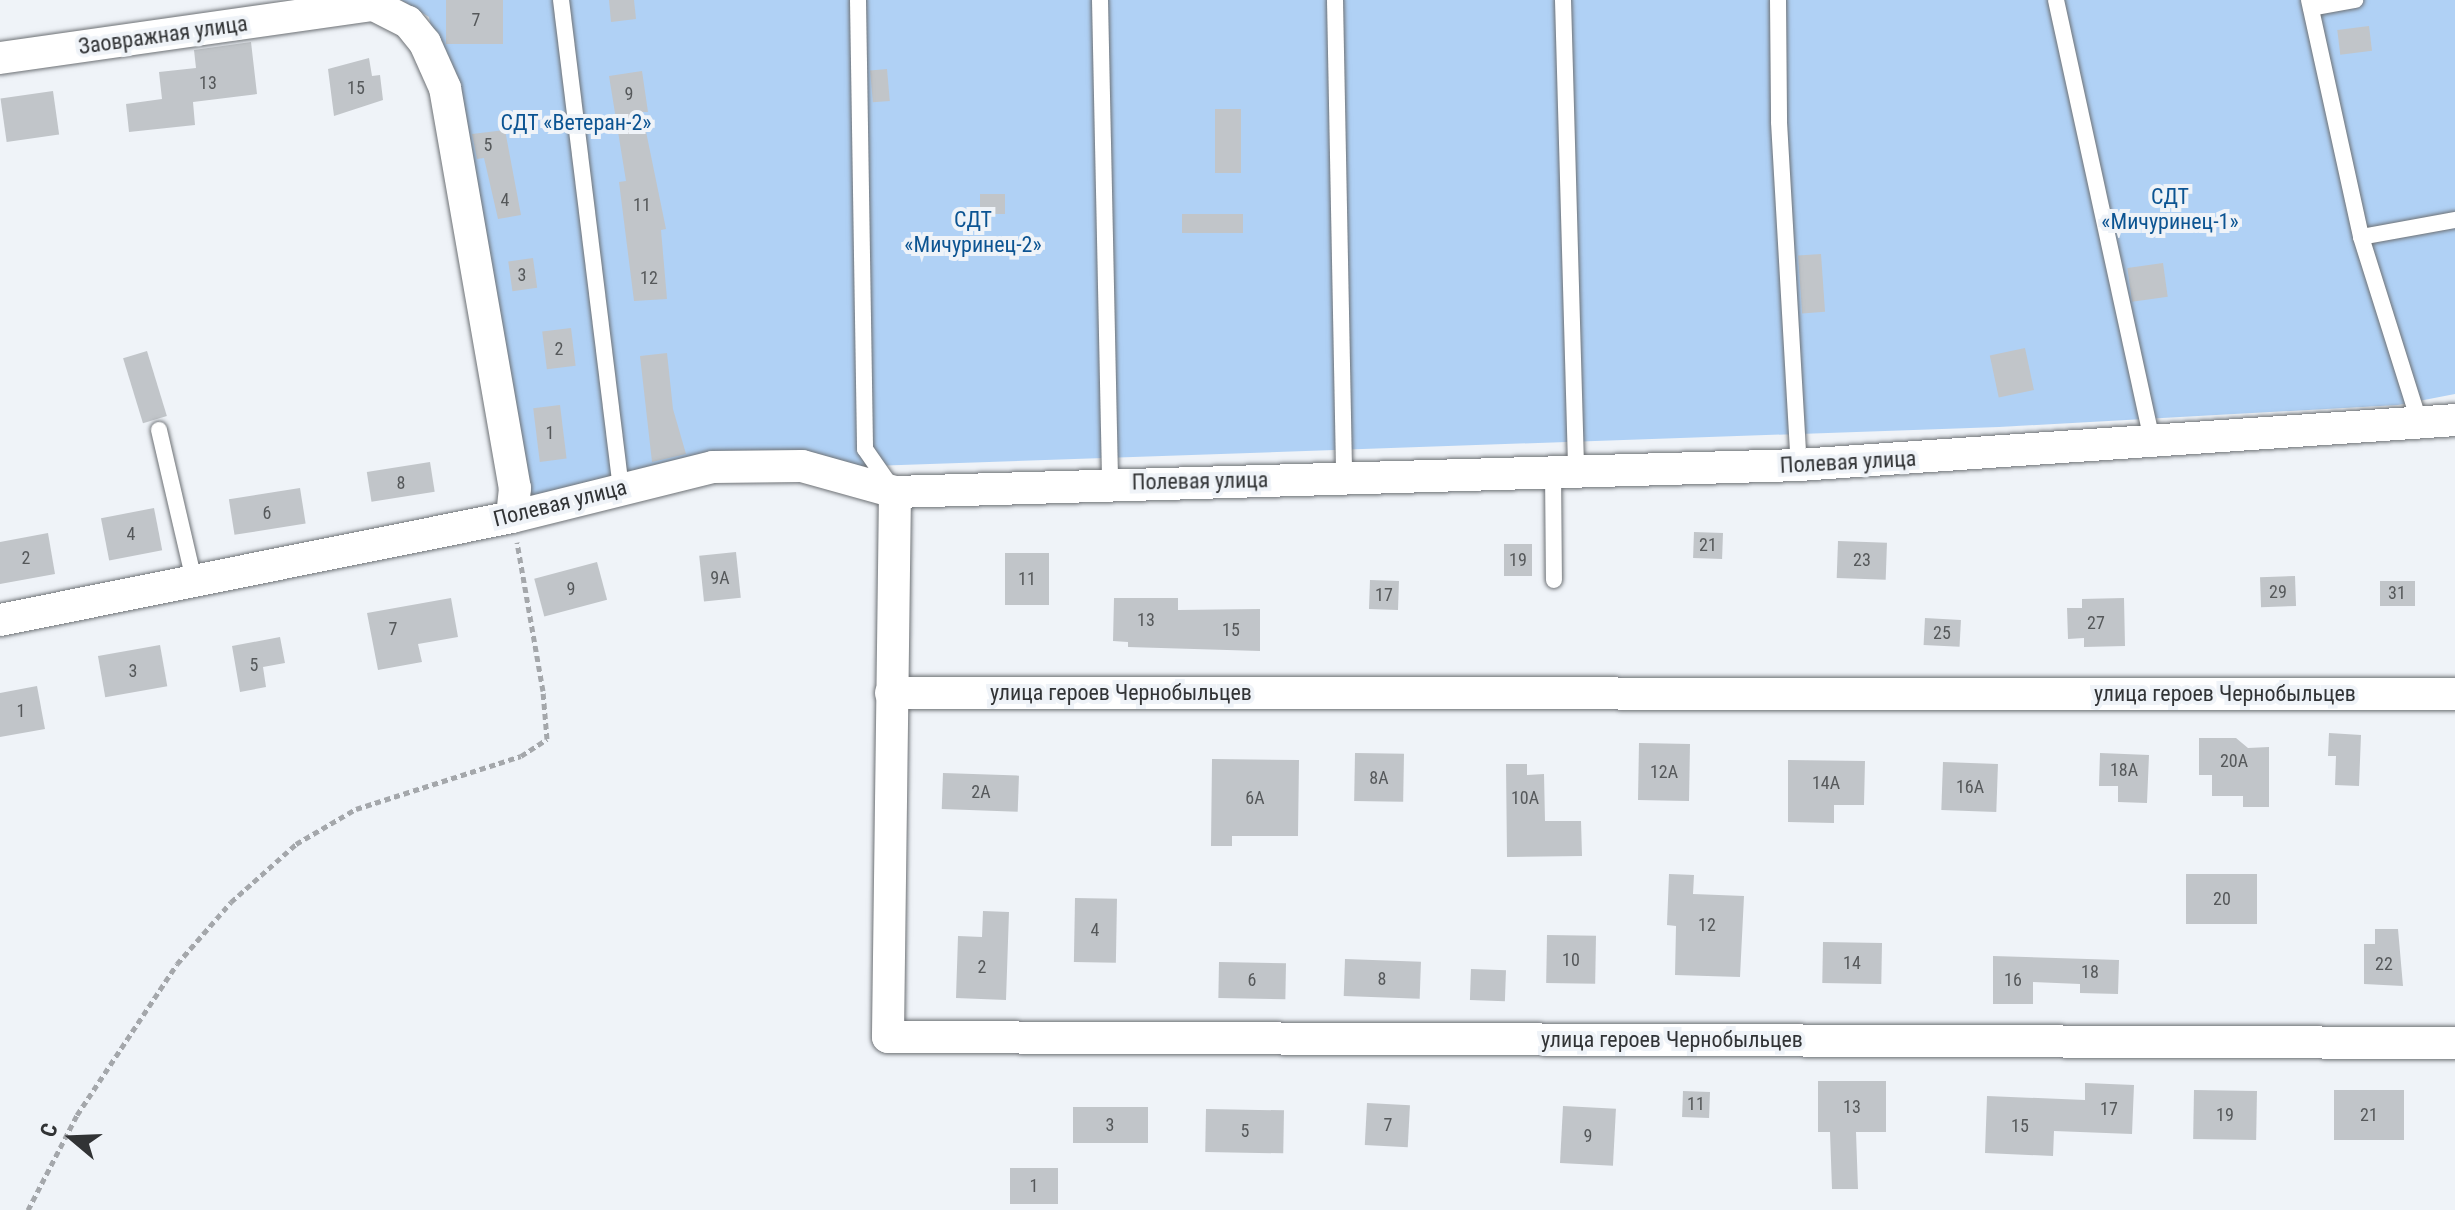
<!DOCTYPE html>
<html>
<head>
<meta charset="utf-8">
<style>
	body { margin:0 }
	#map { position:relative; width:2455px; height:1210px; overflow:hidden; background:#eff3f8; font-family:"Roboto Condensed",sans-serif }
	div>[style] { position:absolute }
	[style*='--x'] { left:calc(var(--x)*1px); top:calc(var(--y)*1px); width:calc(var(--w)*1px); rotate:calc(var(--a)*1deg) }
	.green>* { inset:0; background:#b0d1f5 }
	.building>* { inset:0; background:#c1c5c9; transform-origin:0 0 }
	.path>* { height:5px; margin-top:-2.5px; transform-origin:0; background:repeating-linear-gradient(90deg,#a4a7ab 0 6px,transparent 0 10px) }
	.roads { filter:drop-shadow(0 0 2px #6d7175) drop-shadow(0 0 2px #6d7175) }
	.service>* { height:16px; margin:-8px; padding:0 8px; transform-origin:8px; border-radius:8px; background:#fff }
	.minor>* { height:32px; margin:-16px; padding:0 16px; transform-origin:16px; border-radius:16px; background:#fff }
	span { translate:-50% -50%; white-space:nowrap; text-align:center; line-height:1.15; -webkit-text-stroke:8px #eff3f8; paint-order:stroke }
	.number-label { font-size:18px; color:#55585a }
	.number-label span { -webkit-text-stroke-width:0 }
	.street-label { font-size:22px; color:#313335 }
	.park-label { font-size:22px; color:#0c5492 }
	.north { position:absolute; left:32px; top:1098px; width:80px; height:80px; -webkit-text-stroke:6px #eff3f8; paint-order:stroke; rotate:289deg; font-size:22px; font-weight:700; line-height:32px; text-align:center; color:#313335 }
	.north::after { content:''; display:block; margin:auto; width:28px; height:36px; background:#313335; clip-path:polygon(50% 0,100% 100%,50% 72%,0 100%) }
</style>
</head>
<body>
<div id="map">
	<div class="green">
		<i style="clip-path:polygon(401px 0,2455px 0,2455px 394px,2398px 405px,1999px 427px,842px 467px,745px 452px,529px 496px,429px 17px)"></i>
	</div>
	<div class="building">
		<i style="left:446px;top:0;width:57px;height:44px"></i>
		<i style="clip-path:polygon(609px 0,634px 0,636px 19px,611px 22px)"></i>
		<i style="left:2369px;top:26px;width:25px;height:32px;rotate:83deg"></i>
		<i style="clip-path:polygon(251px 42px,257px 94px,193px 102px,195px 125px,129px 132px,126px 104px,162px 99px,159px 72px,196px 68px,194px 50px)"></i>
		<i style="clip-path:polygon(369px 58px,372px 76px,380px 75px,383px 100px,334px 116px,328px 69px)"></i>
		<i style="left:887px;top:69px;width:32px;height:17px;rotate:85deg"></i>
		<i style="clip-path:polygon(642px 71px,648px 112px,642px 112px,666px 229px,661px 230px,667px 299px,634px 301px,619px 182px,626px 181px,609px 76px)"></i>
		<i style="left:53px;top:91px;width:44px;height:53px;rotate:82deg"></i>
		<i style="left:1215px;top:109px;width:26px;height:64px"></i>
		<i style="clip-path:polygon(505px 130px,521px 215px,498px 219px,484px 158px,477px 159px,472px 134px)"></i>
		<i style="left:980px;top:194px;width:25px;height:20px"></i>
		<i style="left:1182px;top:214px;width:61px;height:19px"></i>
		<i style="left:1821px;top:254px;width:58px;height:23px;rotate:86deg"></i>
		<i style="left:533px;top:258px;width:30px;height:25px;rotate:82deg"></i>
		<i style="left:2163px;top:263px;width:34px;height:36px;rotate:82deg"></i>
		<i style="left:571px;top:328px;width:38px;height:29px;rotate:83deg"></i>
		<i style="left:2025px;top:348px;width:43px;height:36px;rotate:78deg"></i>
		<i style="left:147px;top:351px;width:68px;height:25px;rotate:73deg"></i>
		<i style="clip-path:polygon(667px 353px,673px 409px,686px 454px,652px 462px,640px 356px)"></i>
		<i style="left:560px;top:405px;width:54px;height:27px;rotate:83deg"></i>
		<i style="left:430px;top:462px;width:30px;height:64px;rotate:81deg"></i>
		<i style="left:300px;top:488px;width:36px;height:72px;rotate:81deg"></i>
		<i style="left:154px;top:508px;width:43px;height:54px;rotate:79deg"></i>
		<i style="left:1694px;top:532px;width:29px;height:26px;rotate:2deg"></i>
		<i style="clip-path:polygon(48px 533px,55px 574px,0 584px,0 542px)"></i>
		<i style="left:1838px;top:541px;width:49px;height:37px;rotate:2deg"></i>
		<i style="left:1504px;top:544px;width:28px;height:32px"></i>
		<i style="left:736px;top:552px;width:46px;height:37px;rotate:84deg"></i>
		<i style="left:1005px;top:553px;width:44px;height:52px"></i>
		<i style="left:597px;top:562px;width:39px;height:65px;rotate:75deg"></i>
		<i style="left:2295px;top:576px;width:30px;height:35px;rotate:88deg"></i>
		<i style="left:1370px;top:580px;width:29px;height:29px;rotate:2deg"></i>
		<i style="left:2380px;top:581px;width:35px;height:25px"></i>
		<i style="clip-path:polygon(451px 598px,458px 637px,418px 644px,422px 662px,378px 670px,367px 613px)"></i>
		<i style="clip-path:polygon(1114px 598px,1178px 598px,1178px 610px,1260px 609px,1260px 651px,1128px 647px,1128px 642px,1113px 641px)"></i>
		<i style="clip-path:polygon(2124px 598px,2125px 646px,2084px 647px,2084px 638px,2068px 639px,2067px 608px,2082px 608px,2082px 599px)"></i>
		<i style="left:1925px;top:618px;width:36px;height:27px;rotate:3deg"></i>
		<i style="clip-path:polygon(280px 637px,285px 663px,263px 667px,266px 687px,240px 692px,232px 646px)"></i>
		<i style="left:160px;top:645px;width:42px;height:63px;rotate:80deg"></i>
		<i style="clip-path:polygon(37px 686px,45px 729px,0 737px,0 693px)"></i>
		<i style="clip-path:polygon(2329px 733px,2361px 735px,2359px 786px,2335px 785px,2336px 756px,2328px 756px)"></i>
		<i style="clip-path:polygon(2199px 738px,2236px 738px,2248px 748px,2269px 747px,2269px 807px,2243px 807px,2243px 796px,2212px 796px,2212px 775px,2199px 775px)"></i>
		<i style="left:1639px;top:743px;width:51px;height:57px;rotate:1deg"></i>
		<i style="left:1355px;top:753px;width:49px;height:48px;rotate:1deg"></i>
		<i style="clip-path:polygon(2100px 753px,2149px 755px,2147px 803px,2118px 802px,2118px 786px,2099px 786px)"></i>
		<i style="clip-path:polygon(1212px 759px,1299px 760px,1298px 836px,1232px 836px,1232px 846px,1211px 846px)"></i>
		<i style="clip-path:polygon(1788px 760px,1865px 761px,1864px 805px,1834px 805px,1834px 823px,1788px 822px)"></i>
		<i style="left:1943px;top:762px;width:55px;height:48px;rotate:2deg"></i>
		<i style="clip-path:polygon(1506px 764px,1527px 764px,1527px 775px,1544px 774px,1545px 821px,1581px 821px,1582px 856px,1507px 857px)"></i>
		<i style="left:943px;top:773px;width:76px;height:36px;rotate:2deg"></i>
		<i style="clip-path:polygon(1669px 874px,1694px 875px,1693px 894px,1744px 896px,1740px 977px,1675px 975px,1676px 926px,1667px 925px)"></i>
		<i style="left:2186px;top:874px;width:71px;height:50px"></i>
		<i style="left:1075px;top:898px;width:42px;height:64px;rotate:1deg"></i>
		<i style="clip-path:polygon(983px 911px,1009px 912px,1006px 1000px,956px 998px,958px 936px,982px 937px)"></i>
		<i style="clip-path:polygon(2375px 929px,2398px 929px,2403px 986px,2364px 984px,2364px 944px,2375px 944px)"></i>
		<i style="left:1547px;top:935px;width:49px;height:48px;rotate:1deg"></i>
		<i style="left:1823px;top:942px;width:59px;height:41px;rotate:1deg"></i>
		<i style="clip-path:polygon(1993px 956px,2119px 960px,2118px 994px,2080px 993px,2080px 984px,2033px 982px,2033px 1004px,1993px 1004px)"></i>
		<i style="left:1345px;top:959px;width:76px;height:37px;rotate:2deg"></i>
		<i style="left:1219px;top:962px;width:67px;height:36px;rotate:1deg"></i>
		<i style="left:1471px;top:969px;width:35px;height:31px;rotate:2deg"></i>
		<i style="clip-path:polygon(1818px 1081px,1886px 1081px,1886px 1132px,1856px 1132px,1858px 1189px,1832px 1189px,1830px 1132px,1818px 1132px)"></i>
		<i style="clip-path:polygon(2085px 1083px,2134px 1085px,2132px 1134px,2054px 1131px,2053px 1156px,1985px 1153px,1987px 1096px,2085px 1100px)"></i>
		<i style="left:2194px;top:1090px;width:63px;height:49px;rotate:1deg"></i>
		<i style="left:2334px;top:1090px;width:70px;height:50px"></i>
		<i style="left:1683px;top:1091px;width:27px;height:26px;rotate:2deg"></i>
		<i style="left:1367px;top:1103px;width:43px;height:42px;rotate:3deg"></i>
		<i style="left:1563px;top:1106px;width:53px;height:57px;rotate:3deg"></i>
		<i style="left:1073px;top:1107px;width:75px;height:36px"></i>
		<i style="left:1206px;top:1109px;width:78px;height:43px;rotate:1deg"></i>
		<i style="left:1010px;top:1168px;width:48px;height:36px"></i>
	</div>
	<div class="path">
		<i style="--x:28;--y:1210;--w:107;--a:-62.7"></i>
		<i style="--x:77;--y:1115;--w:181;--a:-56.5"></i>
		<i style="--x:177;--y:964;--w:82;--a:-48.9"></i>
		<i style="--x:231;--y:902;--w:87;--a:-41.7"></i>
		<i style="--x:296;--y:844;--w:69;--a:-30.3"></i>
		<i style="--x:356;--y:809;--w:173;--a:-17.8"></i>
		<i style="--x:521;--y:756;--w:31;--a:-33"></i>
		<i style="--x:547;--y:739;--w:48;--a:-94.8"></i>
		<i style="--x:543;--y:691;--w:151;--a:-99.9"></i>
	</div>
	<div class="roads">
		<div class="service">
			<i style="--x:561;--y:0;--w:491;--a:83"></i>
			<i style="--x:858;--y:0;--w:449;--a:89.1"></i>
			<i style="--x:865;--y:449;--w:47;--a:55.3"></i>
			<i style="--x:1100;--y:0;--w:483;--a:88.8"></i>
			<i style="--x:1335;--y:0;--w:478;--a:88.9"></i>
			<i style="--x:1563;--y:0;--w:470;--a:88.4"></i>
			<i style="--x:1778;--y:0;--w:122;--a:89.5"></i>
			<i style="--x:1779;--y:122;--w:344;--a:86.7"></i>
			<i style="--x:2056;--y:0;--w:455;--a:77.7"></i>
			<i style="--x:2309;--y:0;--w:243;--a:77.6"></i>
			<i style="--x:2361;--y:237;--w:193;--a:72.5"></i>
			<i style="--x:2311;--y:8;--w:45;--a:-10.3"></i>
			<i style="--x:2361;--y:237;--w:96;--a:-10.3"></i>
			<i style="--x:159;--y:430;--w:155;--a:76.9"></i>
			<i style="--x:1553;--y:471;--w:109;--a:89.5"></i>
		</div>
		<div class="minor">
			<i style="--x:0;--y:58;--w:378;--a:-8.1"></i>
			<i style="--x:374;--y:5;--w:38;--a:27"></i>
			<i style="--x:408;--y:22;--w:27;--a:51"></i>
			<i style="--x:425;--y:43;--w:49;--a:66"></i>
			<i style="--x:445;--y:88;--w:406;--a:80.1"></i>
			<i style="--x:515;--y:488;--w:29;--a:96"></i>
			<i style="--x:895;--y:492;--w:545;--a:90.74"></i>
			<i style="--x:888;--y:1037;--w:1567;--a:0.22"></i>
			<i style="--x:0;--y:620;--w:522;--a:-11.37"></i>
			<i style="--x:512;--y:517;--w:207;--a:-14"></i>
			<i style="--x:713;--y:467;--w:89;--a:-0.6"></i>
			<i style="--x:802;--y:466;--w:97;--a:15.6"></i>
			<i style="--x:895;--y:492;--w:904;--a:-1.71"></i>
			<i style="--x:1799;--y:465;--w:658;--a:-3.92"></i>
			<i style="--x:891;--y:693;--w:1564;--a:0.04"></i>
		</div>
	</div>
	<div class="number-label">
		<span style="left:476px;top:20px">7</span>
		<span style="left:208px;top:83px">13</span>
		<span style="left:356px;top:88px">15</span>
		<span style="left:629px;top:94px">9</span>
		<span style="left:488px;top:145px">5</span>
		<span style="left:505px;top:200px">4</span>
		<span style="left:642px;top:205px">11</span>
		<span style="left:522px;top:275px">3</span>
		<span style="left:649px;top:278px">12</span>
		<span style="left:559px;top:349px">2</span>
		<span style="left:550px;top:433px">1</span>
		<span style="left:401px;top:483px">8</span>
		<span style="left:267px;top:513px">6</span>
		<span style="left:131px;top:534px">4</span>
		<span style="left:1708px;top:545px">21</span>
		<span style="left:26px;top:558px">2</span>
		<span style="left:1518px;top:560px">19</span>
		<span style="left:1862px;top:560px">23</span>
		<span style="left:720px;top:578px">9А</span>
		<span style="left:1027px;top:579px">11</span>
		<span style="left:571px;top:589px">9</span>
		<span style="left:2278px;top:592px">29</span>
		<span style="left:2397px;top:593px">31</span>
		<span style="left:1384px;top:595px">17</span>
		<span style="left:1146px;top:620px">13</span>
		<span style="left:2096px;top:623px">27</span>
		<span style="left:393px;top:629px">7</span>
		<span style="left:1231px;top:630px">15</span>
		<span style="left:1942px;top:633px">25</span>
		<span style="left:254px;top:665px">5</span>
		<span style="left:133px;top:671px">3</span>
		<span style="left:21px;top:711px">1</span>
		<span style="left:2234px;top:761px">20А</span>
		<span style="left:2124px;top:770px">18А</span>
		<span style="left:1664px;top:772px">12А</span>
		<span style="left:1379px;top:778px">8А</span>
		<span style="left:1826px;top:783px">14А</span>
		<span style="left:1970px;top:787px">16А</span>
		<span style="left:981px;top:792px">2А</span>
		<span style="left:1255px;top:798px">6А</span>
		<span style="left:1525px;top:798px">10А</span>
		<span style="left:2222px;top:899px">20</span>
		<span style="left:1707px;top:925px">12</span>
		<span style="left:1095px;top:930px">4</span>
		<span style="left:1571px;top:960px">10</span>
		<span style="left:1852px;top:963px">14</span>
		<span style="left:2384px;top:964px">22</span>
		<span style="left:982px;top:967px">2</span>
		<span style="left:2090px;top:972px">18</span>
		<span style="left:1382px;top:979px">8</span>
		<span style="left:1252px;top:980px">6</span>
		<span style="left:2013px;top:980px">16</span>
		<span style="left:1696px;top:1104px">11</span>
		<span style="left:1852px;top:1107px">13</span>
		<span style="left:2109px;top:1109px">17</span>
		<span style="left:2225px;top:1115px">19</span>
		<span style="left:2369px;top:1115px">21</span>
		<span style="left:1110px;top:1125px">3</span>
		<span style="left:1388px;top:1125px">7</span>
		<span style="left:2020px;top:1126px">15</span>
		<span style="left:1245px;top:1131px">5</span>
		<span style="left:1588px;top:1136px">9</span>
		<span style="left:1034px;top:1186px">1</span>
	</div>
	<div class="street-label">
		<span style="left:163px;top:35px;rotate:-8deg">Заовражная улица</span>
		<span style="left:1848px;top:462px;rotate:-3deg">Полевая улица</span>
		<span style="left:1200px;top:481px;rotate:-1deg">Полевая улица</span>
		<span style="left:560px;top:503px;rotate:-14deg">Полевая улица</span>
		<span style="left:1121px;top:693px">улица героев Чернобыльцев</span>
		<span style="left:2225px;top:694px">улица героев Чернобыльцев</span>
		<span style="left:1672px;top:1040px">улица героев Чернобыльцев</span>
	</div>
	<div class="park-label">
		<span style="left:576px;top:123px">СДТ «Ветеран-2»</span>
		<span style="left:2170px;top:209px">СДТ<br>«Мичуринец-1»</span>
		<span style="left:973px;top:232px">СДТ<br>«Мичуринец-2»</span>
	</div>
	<div class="north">С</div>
</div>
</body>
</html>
